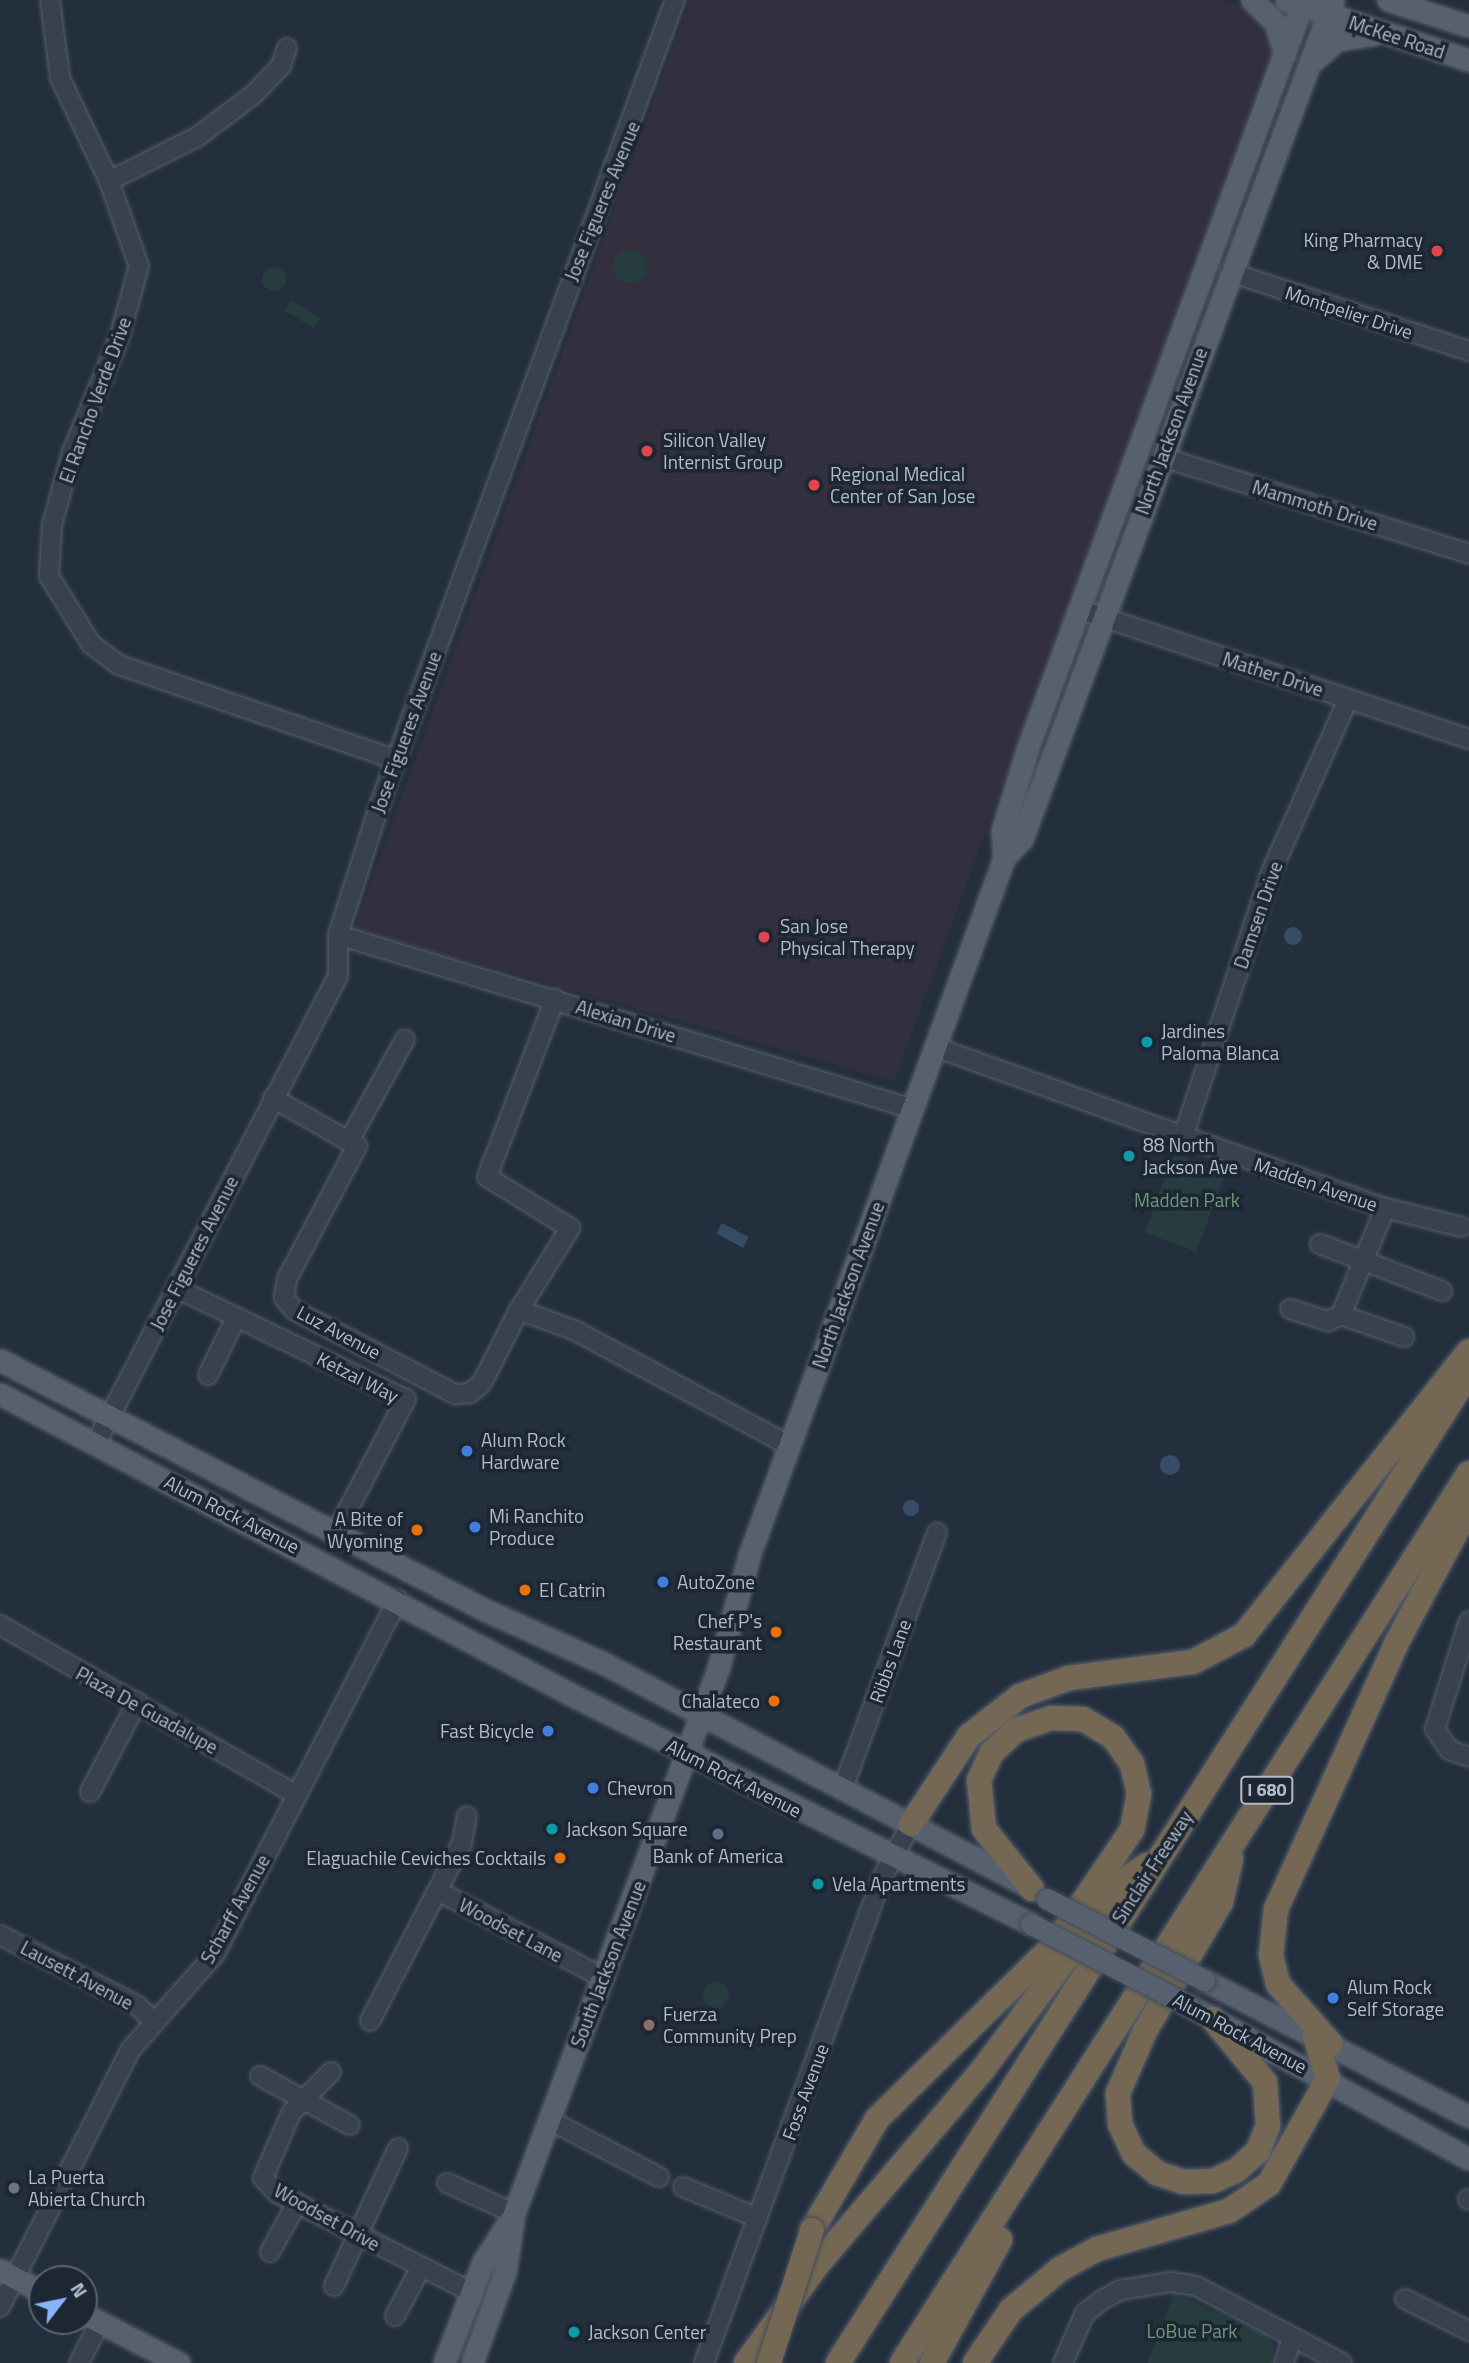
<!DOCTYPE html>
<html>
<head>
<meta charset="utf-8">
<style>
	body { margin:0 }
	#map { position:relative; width:1469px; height:2363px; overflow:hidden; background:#242f3e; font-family:"Titillium Web",sans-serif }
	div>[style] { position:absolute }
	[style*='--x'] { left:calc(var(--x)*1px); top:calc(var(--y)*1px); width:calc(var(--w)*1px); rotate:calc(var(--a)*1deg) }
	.medical>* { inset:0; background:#32303f }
	.green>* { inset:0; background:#263c3f; transform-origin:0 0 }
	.round { border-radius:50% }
	.water>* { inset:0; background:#394c67; transform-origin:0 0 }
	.roads { filter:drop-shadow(0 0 2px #565f6c) drop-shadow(0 0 2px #565f6c) }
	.minor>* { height:18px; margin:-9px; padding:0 9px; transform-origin:9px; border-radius:9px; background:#38414e }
	.major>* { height:21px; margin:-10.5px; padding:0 10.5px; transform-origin:10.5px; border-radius:10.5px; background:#56606e }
	.highway>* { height:24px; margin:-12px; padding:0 12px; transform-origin:12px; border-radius:12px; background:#746855 }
	.bridges { filter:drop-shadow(0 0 2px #414a57) drop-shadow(0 0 2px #414a57) }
	.major-bridge>* { height:21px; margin:-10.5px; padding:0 10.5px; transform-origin:10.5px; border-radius:10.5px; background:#56606e }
	.highway-bridge>* { height:24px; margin:-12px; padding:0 12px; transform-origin:12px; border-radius:12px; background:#746855 }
	.dots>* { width:19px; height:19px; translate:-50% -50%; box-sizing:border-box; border:4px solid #1d2633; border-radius:50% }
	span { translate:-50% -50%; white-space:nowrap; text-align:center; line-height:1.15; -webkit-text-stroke:7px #1d2633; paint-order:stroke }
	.shield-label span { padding:2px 5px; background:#1d2633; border:2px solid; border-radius:5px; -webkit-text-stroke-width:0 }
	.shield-label { font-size:18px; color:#b4bcc9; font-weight:700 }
	.street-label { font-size:19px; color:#b4bcc9 }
	.poi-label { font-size:19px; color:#b4bcc9 }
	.right { translate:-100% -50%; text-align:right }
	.left { translate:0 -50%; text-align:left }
	.park-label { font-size:19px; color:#6b9a76 }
	.north { position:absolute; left:28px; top:2265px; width:70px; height:70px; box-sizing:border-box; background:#1d2633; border:2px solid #59626f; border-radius:50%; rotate:58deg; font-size:19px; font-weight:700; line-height:28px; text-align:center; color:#b4bcc9 }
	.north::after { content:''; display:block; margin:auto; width:24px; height:32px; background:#8ab4f8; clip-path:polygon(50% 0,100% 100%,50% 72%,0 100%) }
</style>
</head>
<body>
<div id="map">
	<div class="medical">
		<i style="clip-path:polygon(690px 0,1220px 0,1268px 15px,1276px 41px,894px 1081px,354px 929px)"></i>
	</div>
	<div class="green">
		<i class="round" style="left:613px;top:249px;width:34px;height:34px"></i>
		<i class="round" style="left:262px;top:267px;width:24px;height:24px"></i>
		<i style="left:291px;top:300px;width:34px;height:12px;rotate:32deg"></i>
		<i style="left:1174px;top:1153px;width:55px;height:85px;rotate:20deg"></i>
		<i class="round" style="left:703px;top:1982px;width:26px;height:26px"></i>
		<i style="clip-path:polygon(1174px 2293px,1267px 2335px,1274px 2345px,1272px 2363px,1147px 2363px)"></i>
	</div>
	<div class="water">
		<i class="round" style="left:1284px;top:927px;width:18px;height:18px"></i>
		<i style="left:722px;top:1223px;width:30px;height:12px;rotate:28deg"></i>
		<i class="round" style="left:1160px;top:1455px;width:20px;height:20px"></i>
		<i class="round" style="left:903px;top:1500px;width:16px;height:16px"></i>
	</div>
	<div class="roads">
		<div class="minor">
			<i style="--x:50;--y:0;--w:79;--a:82.7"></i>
			<i style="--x:60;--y:78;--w:114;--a:64.6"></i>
			<i style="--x:109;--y:181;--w:90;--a:70.6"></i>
			<i style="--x:139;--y:266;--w:75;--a:105.5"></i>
			<i style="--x:119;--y:338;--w:123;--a:112.4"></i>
			<i style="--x:72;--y:452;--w:76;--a:105.3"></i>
			<i style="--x:52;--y:525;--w:51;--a:93.4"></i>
			<i style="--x:49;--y:576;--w:80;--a:58.3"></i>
			<i style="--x:91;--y:644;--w:35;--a:37"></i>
			<i style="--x:119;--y:665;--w:293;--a:18.9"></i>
			<i style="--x:109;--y:181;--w:98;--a:-26.6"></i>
			<i style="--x:197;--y:137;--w:70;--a:-36.9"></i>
			<i style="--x:253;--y:95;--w:40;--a:-46"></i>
			<i style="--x:281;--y:66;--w:19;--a:-72"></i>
			<i style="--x:1230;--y:272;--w:252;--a:18.3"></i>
			<i style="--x:1162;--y:457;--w:322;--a:17.5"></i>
			<i style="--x:1078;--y:609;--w:412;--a:18.4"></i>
			<i style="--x:338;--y:935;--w:601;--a:16.84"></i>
			<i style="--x:935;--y:1047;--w:478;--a:19.7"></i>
			<i style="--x:1385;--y:1208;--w:79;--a:13.9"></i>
			<i style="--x:273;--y:1098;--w:97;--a:29.7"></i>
			<i style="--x:357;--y:1146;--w:150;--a:117.8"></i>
			<i style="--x:287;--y:1279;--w:19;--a:99"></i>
			<i style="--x:284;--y:1298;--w:16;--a:50"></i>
			<i style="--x:294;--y:1310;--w:182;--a:27.6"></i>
			<i style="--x:455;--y:1394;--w:15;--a:-4"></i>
			<i style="--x:470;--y:1393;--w:16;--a:-40"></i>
			<i style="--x:482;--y:1383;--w:82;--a:-63.1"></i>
			<i style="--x:519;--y:1310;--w:59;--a:20"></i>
			<i style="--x:574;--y:1330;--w:245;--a:28.2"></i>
			<i style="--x:1183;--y:1137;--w:281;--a:-71.6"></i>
			<i style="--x:1272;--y:870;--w:187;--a:-66"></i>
			<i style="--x:349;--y:1141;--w:116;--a:-61.2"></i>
			<i style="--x:1320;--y:1244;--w:131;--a:21.1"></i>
			<i style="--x:176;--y:1288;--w:255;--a:25.8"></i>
			<i style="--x:406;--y:1399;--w:153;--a:117.7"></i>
			<i style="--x:1290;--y:1309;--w:40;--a:18"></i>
			<i style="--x:1328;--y:1321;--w:14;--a:-25"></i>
			<i style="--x:1341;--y:1315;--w:116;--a:-67.6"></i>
			<i style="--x:519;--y:1310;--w:97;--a:-58.1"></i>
			<i style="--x:570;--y:1228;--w:97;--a:-148.4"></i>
			<i style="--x:487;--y:1177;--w:191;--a:-69.1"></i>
			<i style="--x:1341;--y:1315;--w:67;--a:19.2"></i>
			<i style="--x:208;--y:1375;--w:64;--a:-63.8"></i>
			<i style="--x:96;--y:1443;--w:526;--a:-62.61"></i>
			<i style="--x:338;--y:976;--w:41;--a:-90"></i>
			<i style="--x:338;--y:935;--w:139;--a:-72.3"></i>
			<i style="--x:380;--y:803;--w:855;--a:-69.83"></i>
			<i style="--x:1469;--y:1621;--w:113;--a:107.5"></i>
			<i style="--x:1435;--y:1729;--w:25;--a:56"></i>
			<i style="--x:1449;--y:1750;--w:21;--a:19"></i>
			<i style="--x:0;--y:1625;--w:340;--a:29.8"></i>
			<i style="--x:843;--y:1788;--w:272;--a:-69.8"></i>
			<i style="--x:90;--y:1792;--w:102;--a:-62.4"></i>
			<i style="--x:438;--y:1891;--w:185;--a:27.7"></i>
			<i style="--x:0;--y:1935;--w:155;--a:27.2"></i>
			<i style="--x:138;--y:2006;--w:18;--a:45"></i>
			<i style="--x:370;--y:2021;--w:200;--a:-62.7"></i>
			<i style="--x:462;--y:1843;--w:27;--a:-80"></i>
			<i style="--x:331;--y:2072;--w:57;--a:134.3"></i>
			<i style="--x:291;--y:2113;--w:71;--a:113.3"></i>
			<i style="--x:263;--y:2178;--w:21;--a:47"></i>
			<i style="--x:277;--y:2193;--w:218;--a:27"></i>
			<i style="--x:260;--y:2076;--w:102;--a:28.6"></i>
			<i style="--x:549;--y:2120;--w:124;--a:27.4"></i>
			<i style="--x:447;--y:2183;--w:73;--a:24.1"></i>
			<i style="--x:683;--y:2187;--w:81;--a:22.5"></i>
			<i style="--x:1468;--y:2199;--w:1;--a:45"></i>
			<i style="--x:270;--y:2252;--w:56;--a:-61.1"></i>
			<i style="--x:334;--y:2286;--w:152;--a:-65.1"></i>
			<i style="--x:1405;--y:2299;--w:72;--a:26.6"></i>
			<i style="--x:0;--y:2307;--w:289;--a:-63.1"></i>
			<i style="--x:131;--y:2049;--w:127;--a:-48.5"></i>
			<i style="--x:215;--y:1954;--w:399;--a:-62.7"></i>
			<i style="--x:395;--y:2316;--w:55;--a:-62"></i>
			<i style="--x:79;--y:2363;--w:46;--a:-62.9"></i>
			<i style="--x:704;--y:2363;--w:517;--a:-69.85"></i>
			<i style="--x:882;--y:1878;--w:61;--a:-61.8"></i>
			<i style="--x:1063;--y:2363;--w:55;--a:-66.3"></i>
			<i style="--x:1085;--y:2313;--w:21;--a:-37"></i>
			<i style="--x:1102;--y:2300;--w:21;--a:-29"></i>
			<i style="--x:1120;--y:2290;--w:52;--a:-8.9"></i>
			<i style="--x:1171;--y:2282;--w:25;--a:9"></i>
			<i style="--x:1196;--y:2286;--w:165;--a:27.8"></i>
			<i style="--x:1284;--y:2363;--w:26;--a:-72"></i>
		</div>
		<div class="major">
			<i style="--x:1252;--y:0;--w:32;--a:44"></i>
			<i style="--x:1275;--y:22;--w:34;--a:73"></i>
			<i style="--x:1286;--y:0;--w:193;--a:18.2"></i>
			<i style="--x:1388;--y:0;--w:85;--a:17.8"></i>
			<i style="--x:1314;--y:60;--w:30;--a:-41"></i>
			<i style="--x:1337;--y:40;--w:37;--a:-9"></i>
			<i style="--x:1004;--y:858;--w:27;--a:-94"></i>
			<i style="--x:1002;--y:831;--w:85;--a:-72.8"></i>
			<i style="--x:1027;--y:750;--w:800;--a:-69.73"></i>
			<i style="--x:0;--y:1360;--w:546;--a:27.27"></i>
			<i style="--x:485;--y:1610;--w:132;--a:24.2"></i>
			<i style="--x:605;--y:1664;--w:481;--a:27.7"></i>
			<i style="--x:0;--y:1394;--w:651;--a:27.75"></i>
			<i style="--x:576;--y:1697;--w:508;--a:26.51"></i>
			<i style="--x:1204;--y:1980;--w:298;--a:27.3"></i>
			<i style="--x:1188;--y:2005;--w:320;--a:28.7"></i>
			<i style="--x:0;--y:2270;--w:47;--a:27.6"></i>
			<i style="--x:84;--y:2314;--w:107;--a:27.3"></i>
			<i style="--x:444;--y:2363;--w:108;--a:-68.9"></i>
			<i style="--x:483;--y:2262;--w:50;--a:-57.3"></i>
			<i style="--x:472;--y:2363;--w:97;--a:-70.1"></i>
			<i style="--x:505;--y:2272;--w:60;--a:-81.3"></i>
			<i style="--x:514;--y:2213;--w:581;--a:-69.44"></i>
			<i style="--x:718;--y:1669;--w:120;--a:-74.6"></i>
			<i style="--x:750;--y:1553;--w:740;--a:-69.92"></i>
			<i style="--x:1004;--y:858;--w:26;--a:-47"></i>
			<i style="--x:1022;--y:839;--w:895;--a:-69.66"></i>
		</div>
		<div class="highway">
			<i style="--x:911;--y:1824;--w:105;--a:-56.6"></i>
			<i style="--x:969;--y:1736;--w:65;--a:-38.1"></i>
			<i style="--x:1020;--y:1696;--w:52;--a:-20.2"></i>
			<i style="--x:1069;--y:1678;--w:125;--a:-7.4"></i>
			<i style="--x:1193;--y:1662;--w:58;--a:-27.9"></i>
			<i style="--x:1244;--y:1635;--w:362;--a:-51.6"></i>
			<i style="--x:1213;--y:2019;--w:82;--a:50.5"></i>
			<i style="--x:1265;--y:2082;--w:44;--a:86.1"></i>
			<i style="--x:1268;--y:2126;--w:27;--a:112"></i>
			<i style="--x:1258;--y:2151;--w:28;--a:138"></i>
			<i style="--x:1237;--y:2170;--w:26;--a:155"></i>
			<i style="--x:1213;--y:2181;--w:29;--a:178"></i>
			<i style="--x:1184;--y:2182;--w:28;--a:-162"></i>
			<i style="--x:1157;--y:2173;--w:30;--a:-140"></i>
			<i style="--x:1134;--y:2154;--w:33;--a:-115"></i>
			<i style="--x:1120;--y:2124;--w:31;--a:-94"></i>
			<i style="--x:1118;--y:2093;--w:68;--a:-66.5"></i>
			<i style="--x:1145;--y:2031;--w:150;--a:-59.5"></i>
			<i style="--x:1221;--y:1902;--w:44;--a:-76.9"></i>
			<i style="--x:1331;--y:2044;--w:80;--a:-131.5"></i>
			<i style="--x:1278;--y:1984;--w:30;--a:-104"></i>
			<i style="--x:1271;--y:1955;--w:46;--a:-83.8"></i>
			<i style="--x:1276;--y:1909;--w:293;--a:-65.6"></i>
			<i style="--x:1397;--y:1642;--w:152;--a:-61.8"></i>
			<i style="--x:812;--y:2230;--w:129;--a:-59.6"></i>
			<i style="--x:877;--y:2119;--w:248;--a:-44.5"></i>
			<i style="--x:1054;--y:1945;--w:139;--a:-55.9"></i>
			<i style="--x:1132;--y:1830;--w:37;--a:-79"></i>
			<i style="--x:1139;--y:1794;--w:31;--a:-103"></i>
			<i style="--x:1132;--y:1764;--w:33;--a:-125"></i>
			<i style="--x:1113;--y:1737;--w:35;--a:-149"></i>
			<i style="--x:1083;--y:1719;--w:32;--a:-178"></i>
			<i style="--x:1051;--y:1718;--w:37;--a:161"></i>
			<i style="--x:1016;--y:1730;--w:33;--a:137"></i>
			<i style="--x:992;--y:1752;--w:31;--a:115"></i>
			<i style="--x:979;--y:1780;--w:49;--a:84.2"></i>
			<i style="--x:984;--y:1829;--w:77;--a:51.3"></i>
			<i style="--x:746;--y:2363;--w:122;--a:-54"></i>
			<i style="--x:818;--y:2264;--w:252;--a:-49.7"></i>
			<i style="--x:981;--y:2072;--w:239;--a:-53.2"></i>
			<i style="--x:1124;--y:1881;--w:28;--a:-35"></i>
			<i style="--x:838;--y:2363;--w:1174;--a:-57.49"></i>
			<i style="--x:902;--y:2363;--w:1055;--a:-57.5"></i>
			<i style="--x:932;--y:2363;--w:141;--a:-61.1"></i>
			<i style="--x:975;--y:2363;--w:64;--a:-55.8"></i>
			<i style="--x:1011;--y:2310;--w:64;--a:-39.9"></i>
			<i style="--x:1060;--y:2269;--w:42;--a:-28.4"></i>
			<i style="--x:1097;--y:2249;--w:137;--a:-16.1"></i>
			<i style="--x:1229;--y:2211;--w:48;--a:-34"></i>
			<i style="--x:1269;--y:2184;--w:120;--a:-60.7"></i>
			<i style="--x:1328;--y:2079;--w:45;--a:-106.8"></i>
		</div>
	</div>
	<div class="bridges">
		<div class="major-bridge">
			<i style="--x:1047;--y:1899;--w:177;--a:27.3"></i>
			<i style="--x:1031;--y:1924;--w:177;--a:27.3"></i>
		</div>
		<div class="highway-bridge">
			<i style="--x:769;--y:2363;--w:140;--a:-72.1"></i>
		</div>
	</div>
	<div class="dots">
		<i style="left:1437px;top:251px;background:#e0444e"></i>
		<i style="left:647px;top:451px;background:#e0444e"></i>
		<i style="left:814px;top:485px;background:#e0444e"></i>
		<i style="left:764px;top:937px;background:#e0444e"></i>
		<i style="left:1147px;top:1042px;background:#0f9aa8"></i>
		<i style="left:1129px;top:1156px;background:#0f9aa8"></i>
		<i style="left:467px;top:1451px;background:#3f7fe0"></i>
		<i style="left:475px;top:1527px;background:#3f7fe0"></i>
		<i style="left:417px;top:1530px;background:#e8710a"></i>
		<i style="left:663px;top:1582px;background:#3f7fe0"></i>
		<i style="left:525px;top:1590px;background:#e8710a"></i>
		<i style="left:776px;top:1632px;background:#e8710a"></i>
		<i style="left:774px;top:1701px;background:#e8710a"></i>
		<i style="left:548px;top:1731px;background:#3f7fe0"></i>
		<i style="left:593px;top:1788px;background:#3f7fe0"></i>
		<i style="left:552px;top:1829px;background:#0f9aa8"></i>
		<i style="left:718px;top:1834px;background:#5c6f8a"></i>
		<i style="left:560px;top:1858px;background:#e8710a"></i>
		<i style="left:818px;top:1884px;background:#0f9aa8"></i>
		<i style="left:1333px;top:1998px;background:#3f7fe0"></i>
		<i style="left:649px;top:2025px;background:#8d6e63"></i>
		<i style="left:14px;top:2188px;background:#6b7280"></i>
		<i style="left:574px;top:2332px;background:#0f9aa8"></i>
	</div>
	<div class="shield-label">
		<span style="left:1267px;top:1790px">I 680</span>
	</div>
	<div class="street-label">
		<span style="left:1397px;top:37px;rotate:18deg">McKee Road</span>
		<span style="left:602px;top:201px;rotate:-68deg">Jose Figueres Avenue</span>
		<span style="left:1349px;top:312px;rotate:18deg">Montpelier Drive</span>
		<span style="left:95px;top:400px;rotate:-70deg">El Rancho Verde Drive</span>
		<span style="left:1171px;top:431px;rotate:-70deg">North Jackson Avenue</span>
		<span style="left:1315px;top:505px;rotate:17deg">Mammoth Drive</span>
		<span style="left:1273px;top:674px;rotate:18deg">Mather Drive</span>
		<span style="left:406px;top:732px;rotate:-70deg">Jose Figueres Avenue</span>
		<span style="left:1258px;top:915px;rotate:-71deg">Damsen Drive</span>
		<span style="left:626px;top:1021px;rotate:17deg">Alexian Drive</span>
		<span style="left:1316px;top:1184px;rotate:19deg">Madden Avenue</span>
		<span style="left:194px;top:1253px;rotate:-63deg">Jose Figueres Avenue</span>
		<span style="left:848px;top:1285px;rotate:-70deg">North Jackson Avenue</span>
		<span style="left:339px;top:1332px;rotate:28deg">Luz Avenue</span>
		<span style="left:358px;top:1377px;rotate:27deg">Ketzal Way</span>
		<span style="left:232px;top:1514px;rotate:27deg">Alum Rock Avenue</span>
		<span style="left:890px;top:1661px;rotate:-70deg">Ribbs Lane</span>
		<span style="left:147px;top:1710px;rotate:29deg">Plaza De Guadalupe</span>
		<span style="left:734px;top:1778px;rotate:27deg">Alum Rock Avenue</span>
		<span style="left:1152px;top:1867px;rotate:-57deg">Sinclair Freeway</span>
		<span style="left:235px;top:1909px;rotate:-61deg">Scharff Avenue</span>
		<span style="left:511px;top:1930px;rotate:28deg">Woodset Lane</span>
		<span style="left:608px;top:1964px;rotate:-69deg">South Jackson Avenue</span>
		<span style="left:77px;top:1975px;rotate:28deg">Lausett Avenue</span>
		<span style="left:1240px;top:2033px;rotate:28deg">Alum Rock Avenue</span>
		<span style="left:805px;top:2092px;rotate:-70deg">Foss Avenue</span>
		<span style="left:327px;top:2217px;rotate:29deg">Woodset Drive</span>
	</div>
	<div class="poi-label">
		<span class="right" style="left:1423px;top:251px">King Pharmacy<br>&amp; DME</span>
		<span class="left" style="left:663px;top:451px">Silicon Valley<br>Internist Group</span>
		<span class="left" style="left:830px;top:485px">Regional Medical<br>Center of San Jose</span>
		<span class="left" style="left:780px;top:937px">San Jose<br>Physical Therapy</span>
		<span class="left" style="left:1161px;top:1042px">Jardines<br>Paloma Blanca</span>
		<span class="left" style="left:1143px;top:1156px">88 North<br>Jackson Ave</span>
		<span class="left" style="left:481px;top:1451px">Alum Rock<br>Hardware</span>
		<span class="left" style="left:489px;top:1527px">Mi Ranchito<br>Produce</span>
		<span class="right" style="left:403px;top:1530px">A Bite of<br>Wyoming</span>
		<span class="left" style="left:677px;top:1582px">AutoZone</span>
		<span class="left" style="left:539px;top:1590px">El Catrin</span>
		<span class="right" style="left:762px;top:1632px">Chef P's<br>Restaurant</span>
		<span class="right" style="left:760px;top:1701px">Chalateco</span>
		<span class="right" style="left:534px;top:1731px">Fast Bicycle</span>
		<span class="left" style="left:607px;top:1788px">Chevron</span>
		<span class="left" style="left:566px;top:1829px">Jackson Square</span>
		<span style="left:718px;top:1856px">Bank of America</span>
		<span class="right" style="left:546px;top:1858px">Elaguachile Ceviches Cocktails</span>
		<span class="left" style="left:832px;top:1884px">Vela Apartments</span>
		<span class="left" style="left:1347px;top:1998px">Alum Rock<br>Self Storage</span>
		<span class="left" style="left:663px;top:2025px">Fuerza<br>Community Prep</span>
		<span class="left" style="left:28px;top:2188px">La Puerta<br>Abierta Church</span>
		<span class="left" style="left:588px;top:2332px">Jackson Center</span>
	</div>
	<div class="park-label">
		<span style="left:1187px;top:1200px">Madden Park</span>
		<span style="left:1192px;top:2331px">LoBue Park</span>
	</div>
	<div class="north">N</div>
</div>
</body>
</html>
